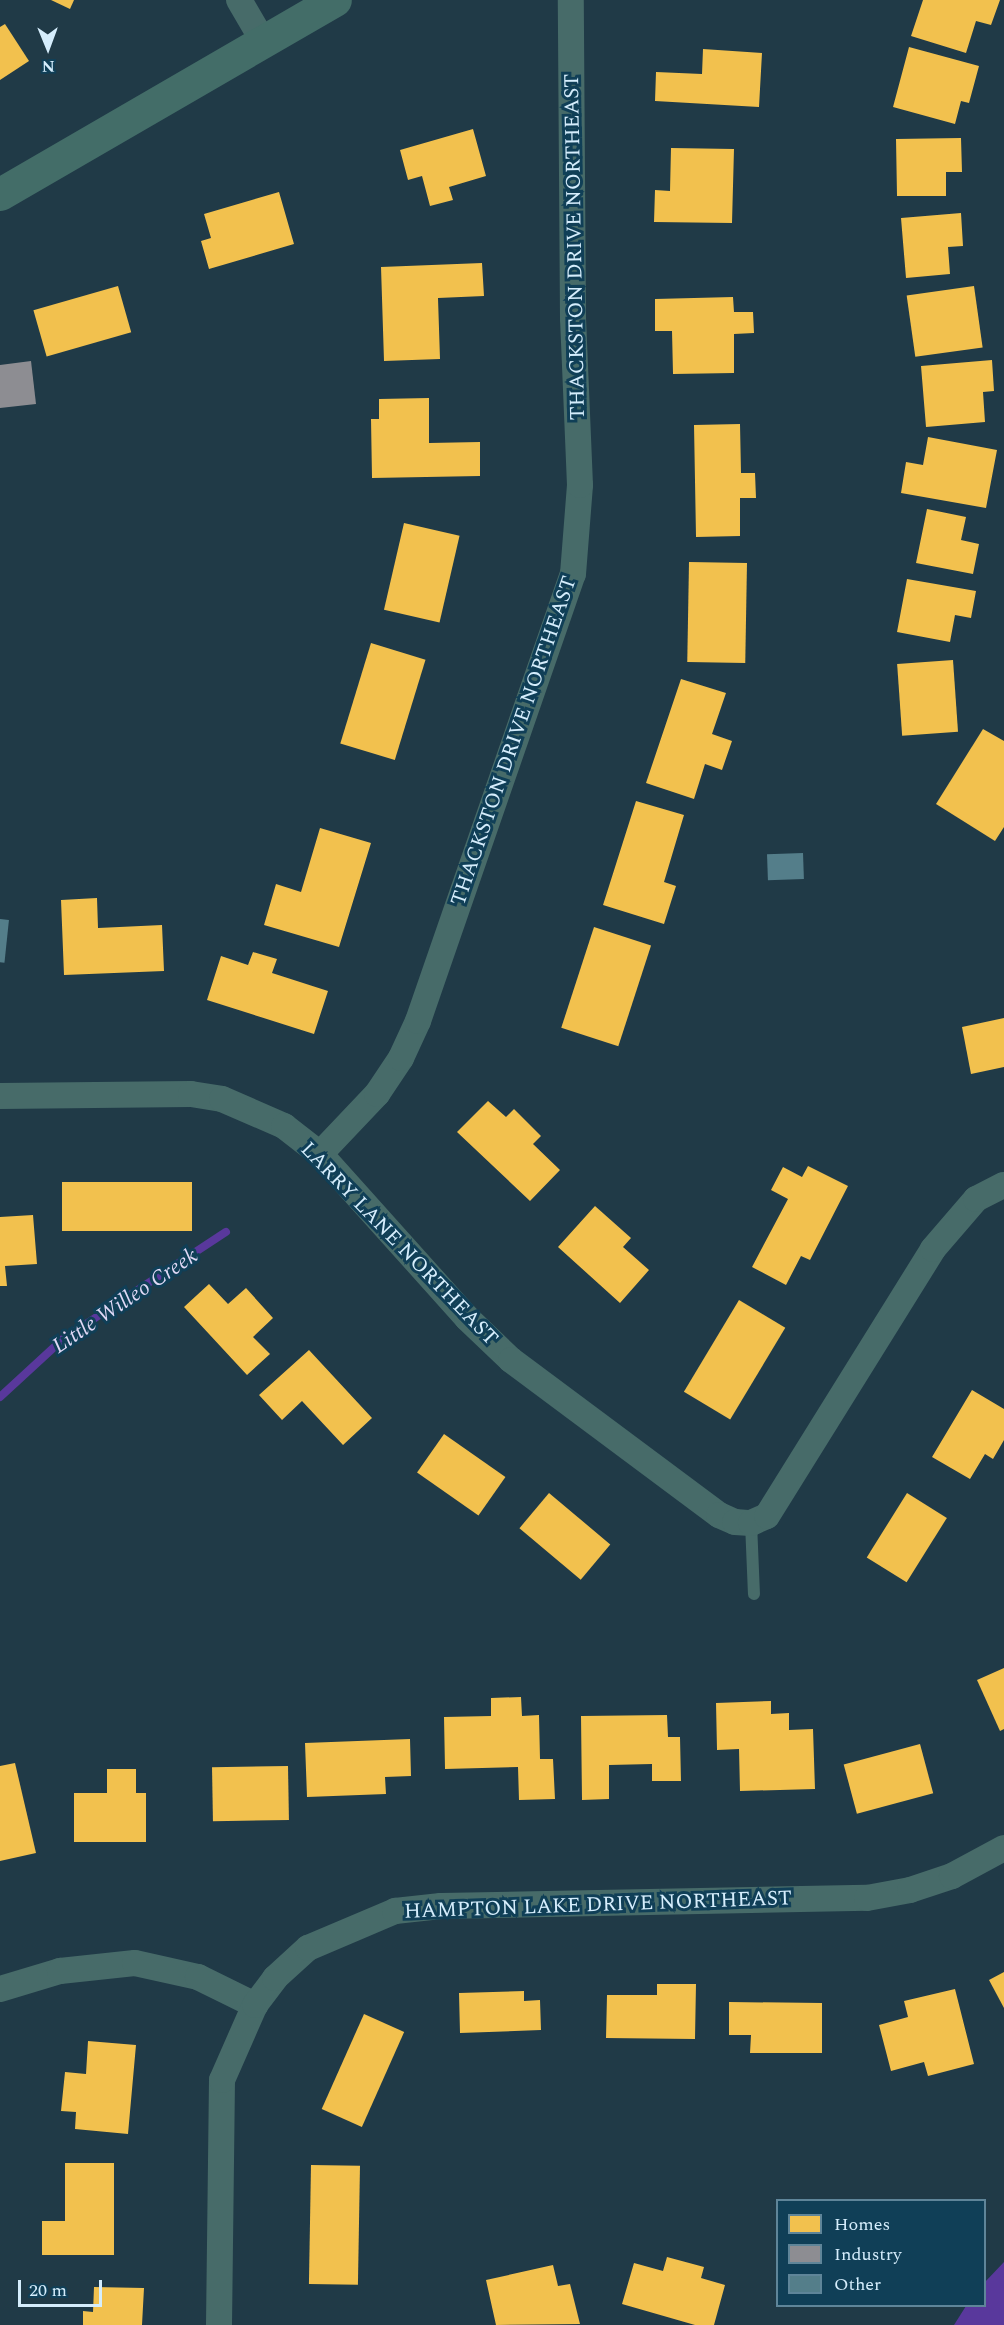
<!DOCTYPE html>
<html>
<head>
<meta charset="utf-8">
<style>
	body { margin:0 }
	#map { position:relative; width:1004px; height:2325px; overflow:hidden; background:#203a47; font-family:Spectral,serif }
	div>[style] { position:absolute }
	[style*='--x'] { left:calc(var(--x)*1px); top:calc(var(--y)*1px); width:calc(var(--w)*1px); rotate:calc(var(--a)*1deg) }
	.water>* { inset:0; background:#59389c }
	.homes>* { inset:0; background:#f2c14e; transform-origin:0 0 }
	.industry>* { inset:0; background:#8d8d92 }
	.stream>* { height:8px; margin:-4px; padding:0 4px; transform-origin:4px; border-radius:4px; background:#59389c }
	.building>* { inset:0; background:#547e8a; transform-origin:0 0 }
	.lane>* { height:12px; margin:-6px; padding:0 6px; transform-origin:6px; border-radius:6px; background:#476b69 }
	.street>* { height:26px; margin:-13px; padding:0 13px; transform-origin:13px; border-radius:13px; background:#476b69 }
	.secondary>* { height:33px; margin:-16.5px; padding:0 16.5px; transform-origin:16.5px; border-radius:16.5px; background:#436d68 }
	span { translate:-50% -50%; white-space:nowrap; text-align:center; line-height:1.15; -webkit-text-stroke:6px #103f57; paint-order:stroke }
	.street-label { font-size:21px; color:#d5edfc }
	.water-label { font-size:22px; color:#dfd8f5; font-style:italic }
	.legend { position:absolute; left:776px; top:2199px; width:210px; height:108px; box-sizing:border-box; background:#103f57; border:2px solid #5f8599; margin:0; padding:8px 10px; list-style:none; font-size:18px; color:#d5edfc }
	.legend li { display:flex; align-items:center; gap:12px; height:30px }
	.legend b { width:30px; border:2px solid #5f8599 }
	.north { position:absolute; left:18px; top:18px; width:60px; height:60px; -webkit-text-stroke:4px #103f57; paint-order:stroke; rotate:179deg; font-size:16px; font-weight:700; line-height:24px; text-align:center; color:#d5edfc }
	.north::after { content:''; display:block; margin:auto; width:21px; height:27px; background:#d5edfc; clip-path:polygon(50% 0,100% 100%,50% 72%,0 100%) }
	.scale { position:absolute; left:18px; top:2280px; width:84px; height:27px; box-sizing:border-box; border:3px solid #d5edfc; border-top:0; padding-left:8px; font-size:18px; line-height:21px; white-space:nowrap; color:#d5edfc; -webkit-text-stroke:4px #103f57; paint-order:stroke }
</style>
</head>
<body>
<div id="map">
	<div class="water">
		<i style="clip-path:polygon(1004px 2262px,1004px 2325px,954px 2325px,966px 2306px,984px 2306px,985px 2282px)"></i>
	</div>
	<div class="homes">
		<i style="clip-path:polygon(51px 0,74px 0,70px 9px)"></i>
		<i style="clip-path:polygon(923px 0,1000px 0,991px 25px,976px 21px,966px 53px,911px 36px)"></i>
		<i style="clip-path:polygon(5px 24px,29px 61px,0 80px,0 27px)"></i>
		<i style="clip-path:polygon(909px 47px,979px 66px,969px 103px,961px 101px,955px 124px,893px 107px)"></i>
		<i style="clip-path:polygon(703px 49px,762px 53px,759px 107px,655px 101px,656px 72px,702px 74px)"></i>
		<i style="clip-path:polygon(473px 129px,486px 176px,449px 187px,453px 200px,430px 206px,422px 176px,408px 180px,400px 150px)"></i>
		<i style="clip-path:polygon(961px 138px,962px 172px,946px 172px,946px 196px,897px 196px,896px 139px)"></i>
		<i style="clip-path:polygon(671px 148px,734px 149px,732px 223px,654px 222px,655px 190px,670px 191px)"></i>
		<i style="clip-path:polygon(279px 192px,294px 244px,209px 269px,201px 241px,211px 238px,204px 214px)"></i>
		<i style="clip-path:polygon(961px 213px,963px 246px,948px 247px,950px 274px,906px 278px,901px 218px)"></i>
		<i style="clip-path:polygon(482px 263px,484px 296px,438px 298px,440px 359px,384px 361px,381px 267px)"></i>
		<i style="left:118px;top:286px;width:48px;height:88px;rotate:74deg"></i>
		<i style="left:974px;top:286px;width:62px;height:68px;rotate:82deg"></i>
		<i style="clip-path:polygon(733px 297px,734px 312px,753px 312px,754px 333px,734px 334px,734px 373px,673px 374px,672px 331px,655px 331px,655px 299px)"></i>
		<i style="clip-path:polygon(992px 360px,994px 391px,983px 392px,985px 422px,926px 427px,921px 366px)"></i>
		<i style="clip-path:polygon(429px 398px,429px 443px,480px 442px,480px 476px,372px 478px,371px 419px,379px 419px,379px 399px)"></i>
		<i style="clip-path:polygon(740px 424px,741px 473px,755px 473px,756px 498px,740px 498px,740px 536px,696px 537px,694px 425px)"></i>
		<i style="clip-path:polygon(928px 437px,997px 450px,986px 508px,901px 493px,906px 462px,923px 465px)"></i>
		<i style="clip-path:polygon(927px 509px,966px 517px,961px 540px,979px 544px,973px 574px,916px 563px)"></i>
		<i style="left:404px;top:523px;width:57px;height:89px;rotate:13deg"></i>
		<i style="left:689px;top:562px;width:58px;height:100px;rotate:1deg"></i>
		<i style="clip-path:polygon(907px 579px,976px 591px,971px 618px,955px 615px,950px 642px,897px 632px)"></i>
		<i style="left:371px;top:643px;width:57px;height:105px;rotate:17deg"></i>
		<i style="left:953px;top:660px;width:72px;height:56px;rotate:86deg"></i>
		<i style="clip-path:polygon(681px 679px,726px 693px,712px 734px,732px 741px,722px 770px,705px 764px,694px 799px,646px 783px)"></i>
		<i style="clip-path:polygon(983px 729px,1004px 741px,1004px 827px,995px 841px,936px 804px)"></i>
		<i style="clip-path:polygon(636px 801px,684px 815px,664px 882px,676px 886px,664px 924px,603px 905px)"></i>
		<i style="clip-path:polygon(320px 828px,371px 843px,339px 947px,264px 925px,276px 884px,301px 892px)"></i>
		<i style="clip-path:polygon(97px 898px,98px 928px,162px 925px,164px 971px,64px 975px,61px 900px)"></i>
		<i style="left:594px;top:927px;width:60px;height:106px;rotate:18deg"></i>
		<i style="clip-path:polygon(253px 952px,277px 959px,272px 973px,328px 991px,314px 1034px,207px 1000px,221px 956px,248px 965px)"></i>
		<i style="clip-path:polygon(1004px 1018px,1004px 1067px,971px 1074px,962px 1027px)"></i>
		<i style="clip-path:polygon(488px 1101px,506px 1117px,514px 1109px,541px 1136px,533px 1144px,560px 1170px,530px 1201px,457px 1132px)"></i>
		<i style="clip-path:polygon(808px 1166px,848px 1186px,810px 1260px,801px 1256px,786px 1285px,752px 1267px,788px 1199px,771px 1190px,783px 1167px,802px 1177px)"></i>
		<i style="left:62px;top:1182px;width:130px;height:49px"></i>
		<i style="clip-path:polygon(595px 1206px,631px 1238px,623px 1247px,649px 1270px,620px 1303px,558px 1247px)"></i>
		<i style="clip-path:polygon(33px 1215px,37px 1264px,5px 1266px,7px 1286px,0 1286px,0 1217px)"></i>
		<i style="clip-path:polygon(209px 1284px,228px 1304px,246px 1288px,273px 1318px,253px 1337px,270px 1354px,247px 1375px,184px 1307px)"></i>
		<i style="left:739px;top:1300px;width:54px;height:107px;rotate:31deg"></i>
		<i style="clip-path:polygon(309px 1350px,372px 1418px,343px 1445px,302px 1401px,282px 1420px,259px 1395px)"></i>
		<i style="clip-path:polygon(972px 1390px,1004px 1409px,1004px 1440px,993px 1459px,985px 1454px,970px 1479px,932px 1457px)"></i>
		<i style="left:444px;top:1434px;width:75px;height:47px;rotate:35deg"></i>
		<i style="left:549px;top:1493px;width:80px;height:46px;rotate:40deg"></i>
		<i style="left:907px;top:1493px;width:47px;height:76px;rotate:32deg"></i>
		<i style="clip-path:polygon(1004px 1668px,1004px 1729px,1000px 1731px,977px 1680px)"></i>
		<i style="clip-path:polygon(521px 1697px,522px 1716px,539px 1715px,540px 1759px,553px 1759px,555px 1799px,519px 1800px,518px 1767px,445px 1769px,444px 1717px,491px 1716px,491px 1698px)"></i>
		<i style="clip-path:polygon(771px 1701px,771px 1714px,789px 1713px,789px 1730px,813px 1729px,815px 1789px,740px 1791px,739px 1749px,717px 1750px,716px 1703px)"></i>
		<i style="clip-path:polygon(667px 1715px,668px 1737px,680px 1737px,681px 1781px,652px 1781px,652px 1764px,609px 1765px,609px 1799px,582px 1800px,581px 1716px)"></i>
		<i style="clip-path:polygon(410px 1739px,411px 1776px,385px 1777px,386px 1794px,307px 1797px,305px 1743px)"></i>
		<i style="left:920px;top:1744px;width:51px;height:79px;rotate:75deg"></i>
		<i style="clip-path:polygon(15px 1763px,36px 1853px,0 1861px,0 1766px)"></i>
		<i style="left:288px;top:1766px;width:54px;height:76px;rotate:89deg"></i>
		<i style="clip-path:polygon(107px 1769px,136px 1769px,136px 1793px,146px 1793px,146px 1842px,74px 1842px,74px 1793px,107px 1793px)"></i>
		<i style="clip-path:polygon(1004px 1972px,1004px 2008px,989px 1980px)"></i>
		<i style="clip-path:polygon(657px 1984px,696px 1984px,695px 2039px,606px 2038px,607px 1995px,657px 1995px)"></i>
		<i style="clip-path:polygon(955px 1989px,974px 2064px,928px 2076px,924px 2062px,891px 2071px,879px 2025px,908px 2017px,904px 2001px)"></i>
		<i style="clip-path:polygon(524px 1991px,524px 2001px,540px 2000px,541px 2030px,460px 2033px,459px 1993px)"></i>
		<i style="clip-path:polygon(729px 2002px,822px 2003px,822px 2053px,750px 2053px,751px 2035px,729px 2035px)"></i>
		<i style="left:364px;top:2014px;width:44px;height:104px;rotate:24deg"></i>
		<i style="clip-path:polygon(88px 2041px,136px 2045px,128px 2134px,75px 2129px,76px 2112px,61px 2111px,65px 2072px,86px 2074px)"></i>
		<i style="clip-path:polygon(65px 2163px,114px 2163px,114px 2255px,42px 2255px,42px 2221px,65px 2221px)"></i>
		<i style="left:311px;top:2165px;width:49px;height:119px;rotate:1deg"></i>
		<i style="clip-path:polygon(667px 2257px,704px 2267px,701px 2278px,725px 2285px,714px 2325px,695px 2325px,622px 2304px,634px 2263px,663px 2271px)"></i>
		<i style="clip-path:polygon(553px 2265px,558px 2286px,570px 2284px,580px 2324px,496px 2325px,486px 2280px)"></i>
		<i style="clip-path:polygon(94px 2287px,144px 2288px,142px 2325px,83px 2325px,83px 2311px,93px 2312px)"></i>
	</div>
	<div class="industry">
		<i style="clip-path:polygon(31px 361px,36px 404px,0 408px,0 365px)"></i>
	</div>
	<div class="stream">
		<i style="--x:0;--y:1397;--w:86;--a:-42.6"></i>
		<i style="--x:63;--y:1339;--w:195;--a:-33.3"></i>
	</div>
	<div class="building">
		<i style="left:803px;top:853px;width:26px;height:36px;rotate:88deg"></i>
		<i style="left:0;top:919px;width:9px;height:43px;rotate:6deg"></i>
	</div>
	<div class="lane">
		<i style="--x:751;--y:1523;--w:71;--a:87.6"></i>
	</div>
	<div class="street">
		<i style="--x:239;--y:0;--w:48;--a:59.7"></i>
		<i style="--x:0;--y:1096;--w:191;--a:-0.6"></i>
		<i style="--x:191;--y:1094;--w:31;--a:9"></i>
		<i style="--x:222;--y:1099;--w:68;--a:23.5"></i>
		<i style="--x:284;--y:1126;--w:46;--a:37.9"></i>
		<i style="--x:320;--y:1154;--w:220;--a:48.1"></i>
		<i style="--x:467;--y:1318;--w:61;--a:43.7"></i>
		<i style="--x:511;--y:1360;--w:259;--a:36.7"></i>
		<i style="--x:719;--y:1515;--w:17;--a:24"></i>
		<i style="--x:735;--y:1522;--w:16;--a:4"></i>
		<i style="--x:751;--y:1523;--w:17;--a:-24"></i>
		<i style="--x:767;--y:1516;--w:314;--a:-58.1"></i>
		<i style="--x:933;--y:1249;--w:66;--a:-49.3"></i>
		<i style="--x:976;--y:1199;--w:31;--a:-27"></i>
		<i style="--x:320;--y:1154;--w:83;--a:-46.5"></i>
		<i style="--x:377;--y:1094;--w:43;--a:-56.3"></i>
		<i style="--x:401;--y:1058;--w:41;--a:-65.3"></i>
		<i style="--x:418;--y:1021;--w:473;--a:-70.9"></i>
		<i style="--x:573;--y:574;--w:89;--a:-85.5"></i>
		<i style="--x:580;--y:485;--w:167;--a:-92.4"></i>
		<i style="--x:573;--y:318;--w:318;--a:-90.4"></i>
		<i style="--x:0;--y:1989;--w:63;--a:-16.7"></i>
		<i style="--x:60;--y:1971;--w:75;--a:-6.1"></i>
		<i style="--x:135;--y:1963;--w:65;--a:12.5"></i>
		<i style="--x:198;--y:1977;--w:64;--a:26.2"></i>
		<i style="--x:219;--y:2325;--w:245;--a:-89.3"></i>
		<i style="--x:222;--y:2080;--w:82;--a:-66.3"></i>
		<i style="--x:255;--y:2005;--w:34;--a:-53"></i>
		<i style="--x:275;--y:1978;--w:45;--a:-42.3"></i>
		<i style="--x:308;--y:1948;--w:95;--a:-23"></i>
		<i style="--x:395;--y:1911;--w:46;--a:-6.2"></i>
		<i style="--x:441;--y:1906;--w:426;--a:-1.1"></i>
		<i style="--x:867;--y:1898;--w:44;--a:-10.5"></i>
		<i style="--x:910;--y:1890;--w:44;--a:-18.4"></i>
		<i style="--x:952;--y:1876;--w:59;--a:-28.3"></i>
	</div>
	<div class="secondary">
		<i style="--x:0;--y:194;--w:387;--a:-30.1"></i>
	</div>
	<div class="street-label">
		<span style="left:575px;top:247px;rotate:-91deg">THACKSTON DRIVE NORTHEAST</span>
		<span style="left:514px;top:741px;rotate:-71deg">THACKSTON DRIVE NORTHEAST</span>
		<span style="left:399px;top:1244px;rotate:46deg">LARRY LANE NORTHEAST</span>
		<span style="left:598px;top:1905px;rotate:-2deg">HAMPTON LAKE DRIVE NORTHEAST</span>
	</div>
	<div class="water-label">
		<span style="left:125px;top:1301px;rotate:-34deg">Little Willeo Creek</span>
	</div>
	<ul class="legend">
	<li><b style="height:16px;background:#f2c14e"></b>Homes</li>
	<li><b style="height:16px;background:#8d8d92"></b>Industry</li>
	<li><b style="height:16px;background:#547e8a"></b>Other</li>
	</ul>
	<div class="north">N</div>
	<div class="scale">20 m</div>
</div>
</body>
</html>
